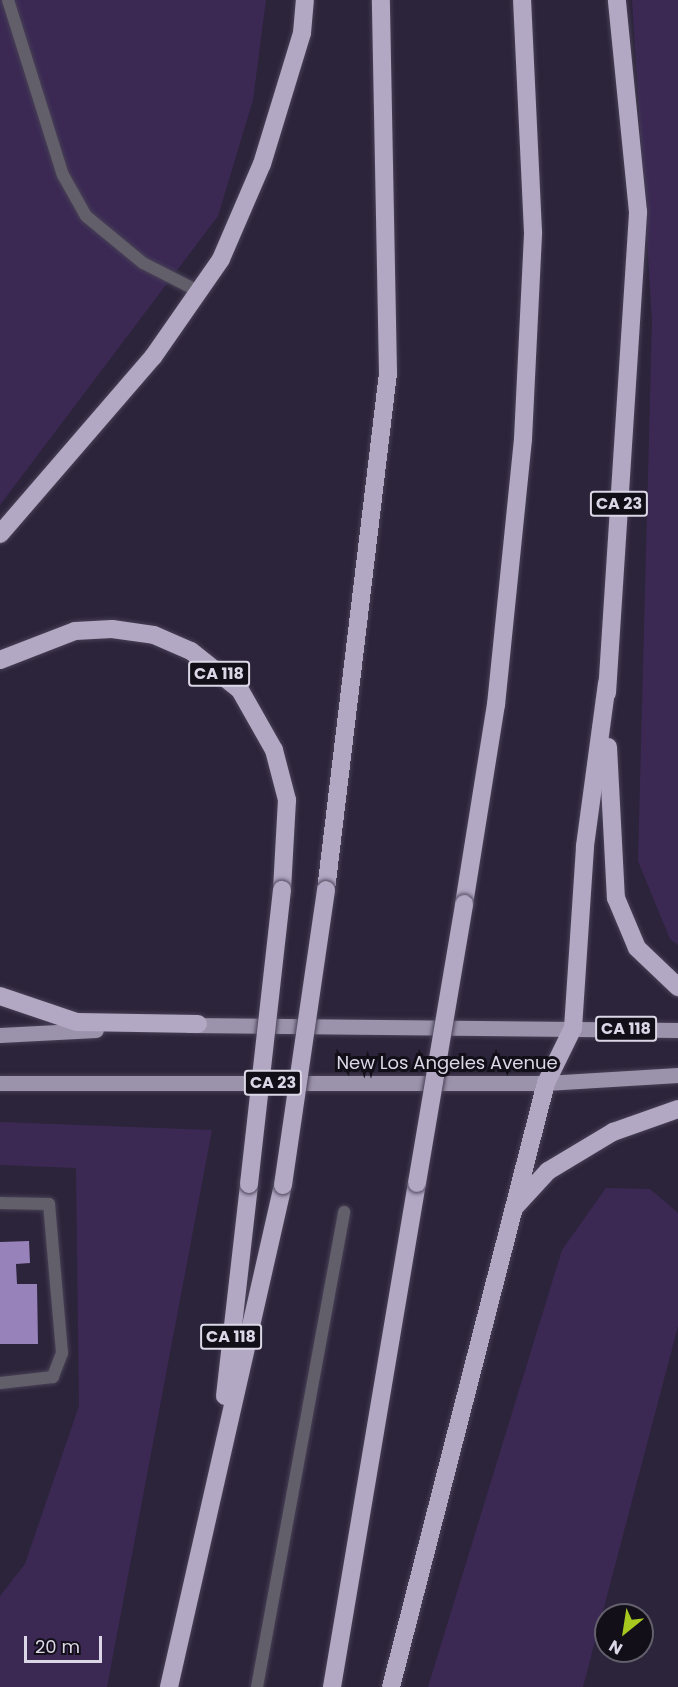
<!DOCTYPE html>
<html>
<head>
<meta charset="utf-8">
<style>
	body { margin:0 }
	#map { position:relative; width:678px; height:1687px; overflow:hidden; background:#2c243a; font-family:Poppins,sans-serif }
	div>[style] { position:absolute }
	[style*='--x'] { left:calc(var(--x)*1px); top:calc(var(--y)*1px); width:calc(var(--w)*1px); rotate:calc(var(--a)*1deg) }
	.green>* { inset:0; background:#3b2954 }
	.building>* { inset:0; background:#9782ba }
	.roads { filter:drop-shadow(0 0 2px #484156) drop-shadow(0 0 2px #484156) }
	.service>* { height:12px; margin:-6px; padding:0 6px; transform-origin:6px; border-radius:6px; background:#625e6a }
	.primary>* { height:15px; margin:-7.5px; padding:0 7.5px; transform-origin:7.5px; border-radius:7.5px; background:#9b93ab }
	.motorway>* { height:18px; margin:-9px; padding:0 9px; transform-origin:9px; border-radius:9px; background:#b2a8c4 }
	.bridges { filter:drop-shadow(0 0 2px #484156) drop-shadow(0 0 2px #484156) }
	.motorway-bridge>* { height:18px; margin:-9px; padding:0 9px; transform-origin:9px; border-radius:9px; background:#b2a8c4 }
	span { translate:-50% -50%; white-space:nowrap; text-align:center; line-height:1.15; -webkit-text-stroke:6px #130f19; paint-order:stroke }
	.shield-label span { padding:2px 4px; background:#130f19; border:2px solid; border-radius:4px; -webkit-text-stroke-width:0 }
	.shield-label { font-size:16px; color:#dcd7e6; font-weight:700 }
	.street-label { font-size:18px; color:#dcd7e6 }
	.north { position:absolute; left:594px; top:1603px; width:60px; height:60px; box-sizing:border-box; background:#130f19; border:2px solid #635f6b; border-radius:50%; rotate:210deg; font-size:16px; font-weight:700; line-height:24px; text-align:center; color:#dcd7e6 }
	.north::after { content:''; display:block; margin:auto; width:21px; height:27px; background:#a7c81e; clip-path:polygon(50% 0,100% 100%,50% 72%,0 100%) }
	.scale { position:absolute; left:24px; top:1636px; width:78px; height:27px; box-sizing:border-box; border:3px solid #dcd7e6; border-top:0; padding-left:8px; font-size:18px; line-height:21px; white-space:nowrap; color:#dcd7e6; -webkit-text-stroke:4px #130f19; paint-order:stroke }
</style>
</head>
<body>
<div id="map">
	<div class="green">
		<i style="clip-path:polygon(0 0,266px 0,253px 100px,218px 216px,0 505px)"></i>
		<i style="clip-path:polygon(632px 0,678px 0,678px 945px,670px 939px,638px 861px,652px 321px)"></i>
		<i style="clip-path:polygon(0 1122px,212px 1130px,107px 1687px,0 1687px,0 1596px,25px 1564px,79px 1406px,76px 1168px,0 1165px)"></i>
		<i style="clip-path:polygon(606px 1188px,650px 1189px,678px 1213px,678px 1326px,583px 1687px,428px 1687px,562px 1250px)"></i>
	</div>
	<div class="building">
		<i style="clip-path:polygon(29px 1241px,30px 1263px,16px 1264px,17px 1284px,37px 1284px,38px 1344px,0 1344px,0 1242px)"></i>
	</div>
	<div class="roads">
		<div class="service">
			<i style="--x:8;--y:0;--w:183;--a:72.6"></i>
			<i style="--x:63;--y:175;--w:47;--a:60.7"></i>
			<i style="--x:86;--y:216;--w:74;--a:39.5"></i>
			<i style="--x:143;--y:263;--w:62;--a:27"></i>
			<i style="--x:0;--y:1203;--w:49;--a:1.2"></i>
			<i style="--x:49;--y:1204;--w:150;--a:85"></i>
			<i style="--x:62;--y:1353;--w:26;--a:111"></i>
			<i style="--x:53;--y:1377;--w:53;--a:173.5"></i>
			<i style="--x:257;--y:1687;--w:483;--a:-79.6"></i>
		</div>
		<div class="primary">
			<i style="--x:189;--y:1025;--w:489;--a:0.6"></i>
			<i style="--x:0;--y:1035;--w:96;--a:-3"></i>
			<i style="--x:0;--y:1083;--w:546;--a:0"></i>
			<i style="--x:546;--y:1083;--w:132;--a:-3.5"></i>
		</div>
		<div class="motorway">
			<i style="--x:0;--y:534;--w:234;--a:-49.2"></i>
			<i style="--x:153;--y:357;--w:119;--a:-55.2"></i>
			<i style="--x:221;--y:259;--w:103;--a:-66.7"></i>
			<i style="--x:262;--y:164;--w:137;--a:-73"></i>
			<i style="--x:302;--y:33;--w:33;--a:-85"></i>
			<i style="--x:0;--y:660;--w:80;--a:-21.1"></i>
			<i style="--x:75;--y:631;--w:37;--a:-3"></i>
			<i style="--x:112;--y:629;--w:42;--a:8.1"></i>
			<i style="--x:154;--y:635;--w:40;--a:23.4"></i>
			<i style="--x:191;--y:651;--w:63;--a:38.5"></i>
			<i style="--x:240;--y:690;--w:69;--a:60.5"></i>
			<i style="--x:274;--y:750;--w:52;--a:75.4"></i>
			<i style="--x:287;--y:800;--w:90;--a:93.2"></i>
			<i style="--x:607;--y:693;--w:482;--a:-86.3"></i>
			<i style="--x:638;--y:212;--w:213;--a:-95.7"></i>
			<i style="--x:608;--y:747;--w:151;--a:87"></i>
			<i style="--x:616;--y:898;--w:54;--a:67.2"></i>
			<i style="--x:637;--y:948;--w:57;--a:43.6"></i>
			<i style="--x:326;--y:890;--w:521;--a:-83.16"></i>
			<i style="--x:388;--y:373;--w:373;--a:-91.1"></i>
			<i style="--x:464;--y:904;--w:202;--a:-80.9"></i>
			<i style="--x:496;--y:705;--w:267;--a:-84.2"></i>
			<i style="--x:523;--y:439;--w:207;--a:-87.2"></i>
			<i style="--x:533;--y:232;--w:232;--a:-92.7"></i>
			<i style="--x:0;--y:996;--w:81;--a:18.7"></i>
			<i style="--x:77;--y:1022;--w:121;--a:0.9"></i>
			<i style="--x:515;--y:1207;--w:49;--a:-47.5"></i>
			<i style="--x:548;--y:1171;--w:76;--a:-31"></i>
			<i style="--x:613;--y:1132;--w:69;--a:-19.5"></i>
			<i style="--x:225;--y:1396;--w:213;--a:-83.5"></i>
			<i style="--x:169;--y:1687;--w:515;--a:-77.21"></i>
			<i style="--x:332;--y:1687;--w:511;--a:-80.43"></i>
			<i style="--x:391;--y:1687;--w:624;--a:-75.61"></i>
			<i style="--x:546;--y:1083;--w:61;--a:-63.9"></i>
			<i style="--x:573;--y:1028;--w:182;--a:-86.2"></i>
			<i style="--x:585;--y:846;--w:164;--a:-82.3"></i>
		</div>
	</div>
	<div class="bridges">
		<div class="motorway-bridge">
			<i style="--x:417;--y:1183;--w:283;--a:-80.4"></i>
			<i style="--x:249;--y:1184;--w:296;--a:-83.6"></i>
			<i style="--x:283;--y:1185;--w:298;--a:-81.7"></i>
		</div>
	</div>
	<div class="shield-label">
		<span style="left:619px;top:504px">CA 23</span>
		<span style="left:219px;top:674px">CA 118</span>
		<span style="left:626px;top:1029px">CA 118</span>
		<span style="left:273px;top:1083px">CA 23</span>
		<span style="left:231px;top:1337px">CA 118</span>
	</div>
	<div class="street-label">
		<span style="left:447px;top:1063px">New Los Angeles Avenue</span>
	</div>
	<div class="north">N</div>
	<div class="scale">20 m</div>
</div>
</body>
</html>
